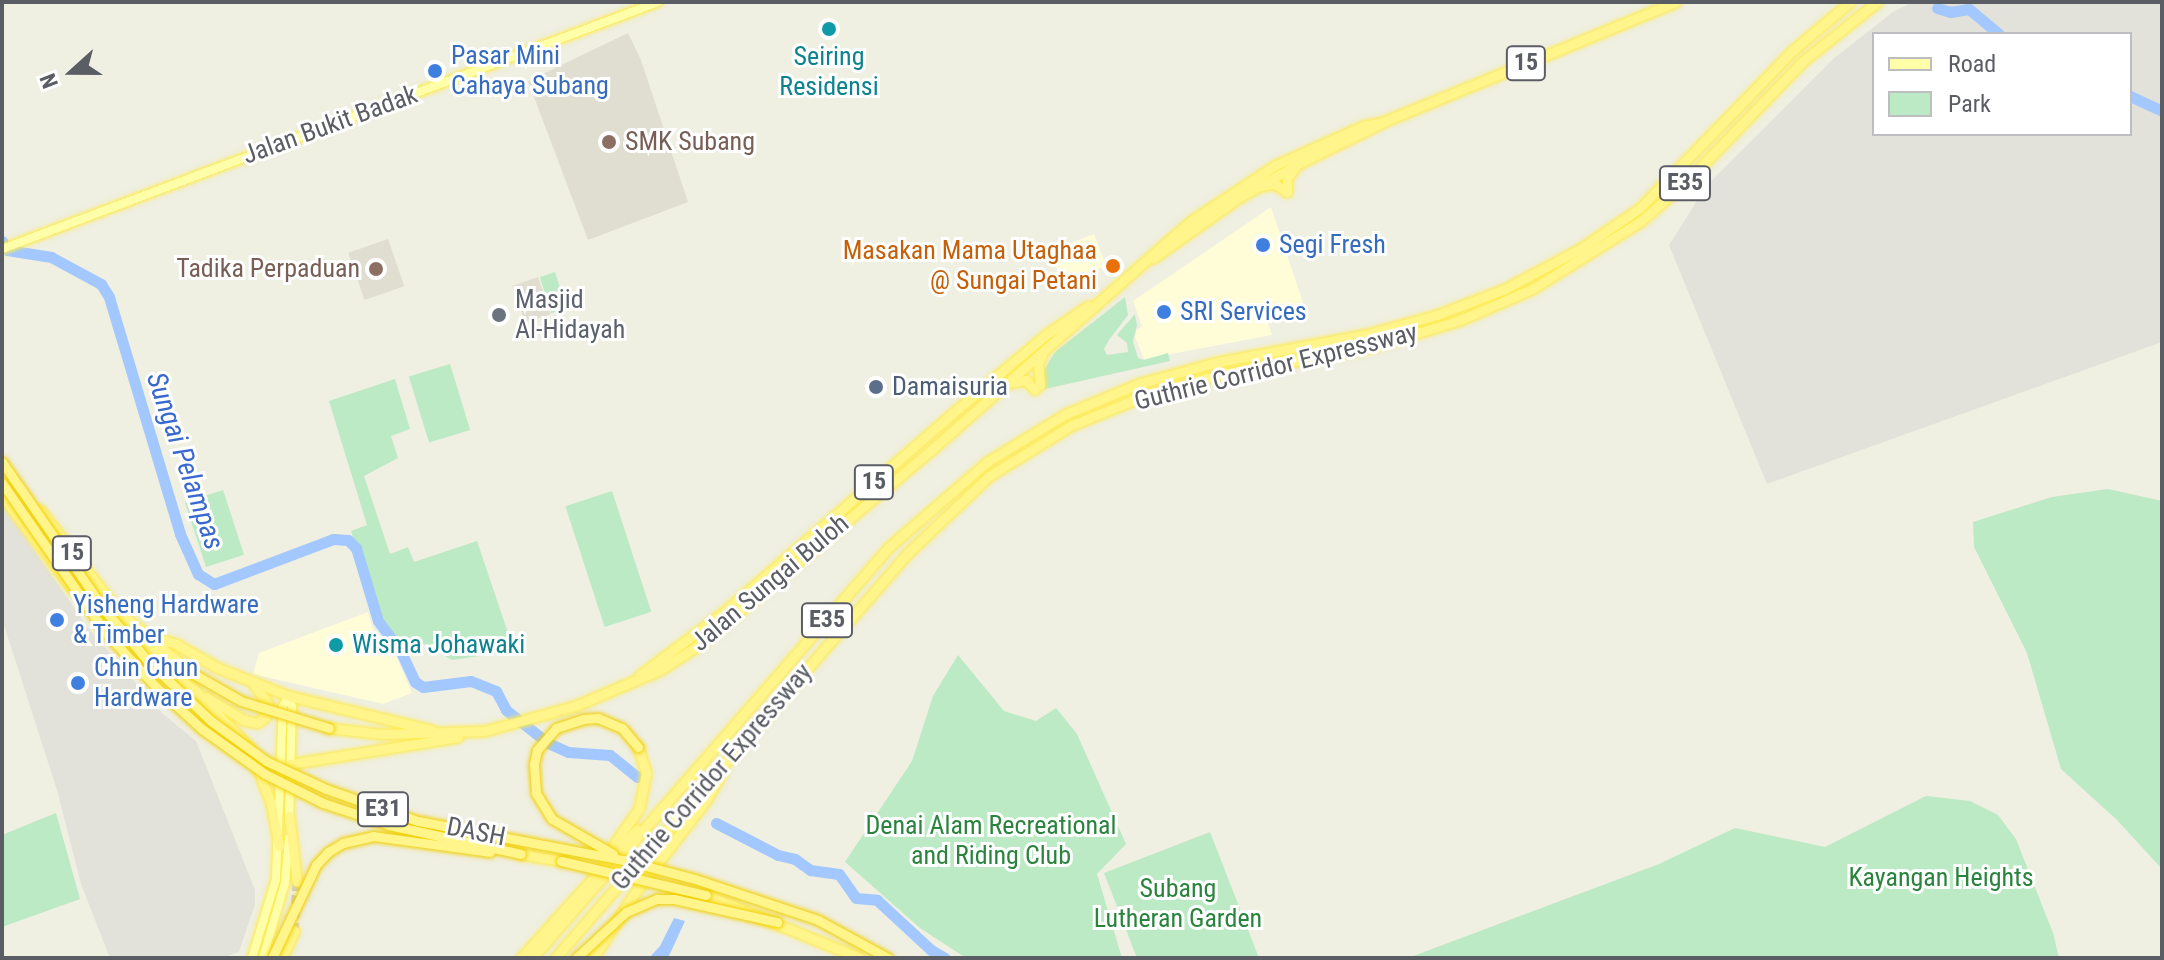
<!DOCTYPE html>
<html>
<head>
<meta charset="utf-8">
<style>
	body { margin:0 }
	#map { position:relative; width:2164px; height:960px; overflow:hidden; background:#efefe2; font-family:"Roboto Condensed",sans-serif }
	div>[style] { position:absolute }
	[style*='--x'] { left:calc(var(--x)*1px); top:calc(var(--y)*1px); width:calc(var(--w)*1px); rotate:calc(var(--a)*1deg) }
	.commercial>* { inset:0; background:#fffdd8; transform-origin:0 0 }
	.industrial>* { inset:0; background:#e3e2da }
	.education>* { inset:0; background:#dfded1; transform-origin:0 0 }
	.green>* { inset:0; background:#bceac4; transform-origin:0 0 }
	.water>* { inset:0; background:#a3c7ff }
	.river>* { height:11px; margin:-5.5px; padding:0 5.5px; transform-origin:5.5px; border-radius:5.5px; background:#a3c7ff }
	.highway-tunnel>* { height:9px; margin-top:-4.5px; transform-origin:0; background:repeating-linear-gradient(90deg,#cacac3 0 9px,transparent 0 13.5px) }
	.roads { filter:drop-shadow(0 0 2px #ffeb4c) drop-shadow(0 0 2px #ffeb4c) }
	.major>* { height:8px; margin:-4px; padding:0 4px; transform-origin:4px; border-radius:4px; background:#feffa8 }
	.highway>* { height:9px; margin:-4.5px; padding:0 4.5px; transform-origin:4.5px; border-radius:4.5px; background:#fff58a }
	.bridges { filter:drop-shadow(0 0 2px #f2cf00) drop-shadow(0 0 2px #f2cf00) }
	.highway-bridge>* { height:9px; margin:-4.5px; padding:0 4.5px; transform-origin:4.5px; border-radius:4.5px; background:#fff58a }
	.dots>* { width:22px; height:22px; translate:-50% -50%; box-sizing:border-box; border:4px solid #fff; border-radius:50% }
	span { translate:-50% -50%; white-space:nowrap; text-align:center; line-height:1.15; -webkit-text-stroke:6px #fff; paint-order:stroke }
	.shield-label span { padding:2px 6px; background:#fff; border:2px solid; border-radius:6px; -webkit-text-stroke-width:0 }
	.shield-label { font-size:24px; color:#5b5d65; font-weight:700 }
	.shop-label { font-size:26px; color:#366cbe }
	.left { translate:0 -50%; text-align:left }
	.culture-label { font-size:26px; color:#0d838f }
	.street-label { font-size:26px; color:#5b5d65 }
	.education-label { font-size:26px; color:#785e54 }
	.right { translate:-100% -50%; text-align:right }
	.food-label { font-size:26px; color:#c56008 }
	.worship-label { font-size:26px; color:#5b616d }
	.service-label { font-size:26px; color:#4e5e75 }
	.park-label { font-size:26px; color:#2b843e }
	.water-label { font-size:28px; color:#3868d0; font-style:italic }
	.frame { position:absolute; inset:0; border:4px solid #5b5d65; pointer-events:none }
	.legend { position:absolute; left:1872px; top:32px; width:260px; height:104px; box-sizing:border-box; background:#fff; border:2px solid #bdbec1; margin:0; padding:10px 14px; list-style:none; font-size:24px; color:#5b5d65 }
	.legend li { display:flex; align-items:center; gap:16px; height:40px }
	.legend b { width:40px; border:2px solid #bdbec1 }
	.north { position:absolute; left:32px; top:32px; width:80px; height:80px; -webkit-text-stroke:6px #fff; paint-order:stroke; rotate:249deg; font-size:22px; font-weight:700; line-height:32px; text-align:center; color:#5b5d65 }
	.north::after { content:''; display:block; margin:auto; width:28px; height:36px; background:#5b5d65; clip-path:polygon(50% 0,100% 100%,50% 72%,0 100%) }
</style>
</head>
<body>
<div id="map">
	<div class="commercial">
		<i style="clip-path:polygon(1271px 207px,1303px 302px,1266px 317px,1272px 335px,1144px 359px,1135px 337px,1136px 331px,1142px 326px,1133px 301px)"></i>
		<i style="left:1094px;top:234px;width:34px;height:47px;rotate:69deg"></i>
		<i style="clip-path:polygon(368px 612px,373px 629px,392px 646px,412px 693px,383px 704px,253px 674px,259px 653px)"></i>
	</div>
	<div class="industrial">
		<i style="clip-path:polygon(evenodd,1913px 2px,2162px 2px,2162px 342px,1767px 484px,1669px 245px,1707px 185px,1833px 59px,1893px 12px,1913px 2px,1874px 34px,2130px 34px,2130px 134px,1874px 134px,1874px 34px)"></i>
		<i style="clip-path:polygon(2px 503px,88px 628px,162px 713px,196px 741px,255px 890px,255px 904px,239px 952px,222px 958px,110px 958px,81px 884px,57px 790px,2px 619px)"></i>
	</div>
	<div class="education">
		<i style="clip-path:polygon(628px 33px,641px 60px,688px 202px,588px 240px,528px 81px)"></i>
		<i style="left:388px;top:239px;width:50px;height:42px;rotate:71deg"></i>
		<i style="left:538px;top:277px;width:39px;height:27px;rotate:71deg"></i>
	</div>
	<div class="green">
		<i style="left:555px;top:272px;width:38px;height:16px;rotate:72deg"></i>
		<i style="clip-path:polygon(1125px 297px,1128px 315px,1109px 340px,1104px 349px,1107px 355px,1128px 352px,1127px 343px,1117px 335px,1135px 314px,1137px 325px,1133px 342px,1138px 358px,1144px 360px,1168px 353px,1170px 361px,1045px 389px,1041px 375px,1055px 352px)"></i>
		<i style="left:450px;top:364px;width:69px;height:43px;rotate:73deg"></i>
		<i style="clip-path:polygon(395px 379px,410px 429px,391px 436px,398px 458px,364px 476px,390px 554px,408px 547px,414px 562px,477px 541px,514px 651px,452px 660px,420px 642px,402px 648px,380px 618px,351px 531px,367px 525px,329px 401px)"></i>
		<i style="clip-path:polygon(2108px 489px,2162px 501px,2162px 869px,2117px 820px,2061px 769px,2027px 653px,1974px 547px,1973px 522px,2052px 497px)"></i>
		<i style="left:223px;top:490px;width:68px;height:40px;rotate:72deg"></i>
		<i style="left:612px;top:491px;width:127px;height:49px;rotate:72deg"></i>
		<i style="clip-path:polygon(958px 655px,1004px 711px,1036px 721px,1056px 708px,1077px 734px,1126px 844px,1097px 874px,1122px 958px,966px 958px,920px 928px,845px 862px,912px 761px,933px 696px)"></i>
		<i style="clip-path:polygon(1926px 796px,1970px 801px,1998px 815px,2016px 839px,2053px 933px,2059px 958px,1408px 958px,1659px 864px,1735px 828px,1825px 847px)"></i>
		<i style="clip-path:polygon(56px 813px,80px 899px,2px 927px,2px 835px)"></i>
		<i style="clip-path:polygon(1210px 832px,1259px 958px,1137px 958px,1104px 873px)"></i>
	</div>
	<div class="water">
		<i style="clip-path:polygon(674px 918px,685px 921px,668px 958px,649px 958px,660px 946px)"></i>
	</div>
	<div class="river">
		<i style="--x:1937;--y:8;--w:14;--a:17"></i>
		<i style="--x:1950;--y:12;--w:19;--a:-9"></i>
		<i style="--x:1969;--y:9;--w:39;--a:40"></i>
		<i style="--x:2130;--y:96;--w:35;--a:25"></i>
		<i style="--x:2;--y:241;--w:10;--a:61"></i>
		<i style="--x:7;--y:250;--w:45;--a:9"></i>
		<i style="--x:51;--y:257;--w:57;--a:28.4"></i>
		<i style="--x:101;--y:284;--w:15;--a:58"></i>
		<i style="--x:109;--y:297;--w:247;--a:73.3"></i>
		<i style="--x:180;--y:534;--w:44;--a:65.8"></i>
		<i style="--x:198;--y:574;--w:19;--a:32"></i>
		<i style="--x:214;--y:584;--w:127;--a:-20.7"></i>
		<i style="--x:333;--y:539;--w:15;--a:4"></i>
		<i style="--x:348;--y:540;--w:11;--a:45"></i>
		<i style="--x:356;--y:548;--w:76;--a:73.2"></i>
		<i style="--x:378;--y:621;--w:39;--a:53"></i>
		<i style="--x:401;--y:652;--w:33;--a:65"></i>
		<i style="--x:415;--y:682;--w:9;--a:32"></i>
		<i style="--x:423;--y:687;--w:48;--a:-7.1"></i>
		<i style="--x:471;--y:681;--w:27;--a:22"></i>
		<i style="--x:496;--y:691;--w:21;--a:62"></i>
		<i style="--x:506;--y:710;--w:53;--a:38.2"></i>
		<i style="--x:548;--y:743;--w:22;--a:24"></i>
		<i style="--x:568;--y:752;--w:42;--a:4.1"></i>
		<i style="--x:610;--y:755;--w:35;--a:39"></i>
		<i style="--x:716;--y:823;--w:70;--a:27.3"></i>
		<i style="--x:778;--y:855;--w:17;--a:13"></i>
		<i style="--x:795;--y:859;--w:19;--a:36"></i>
		<i style="--x:810;--y:870;--w:29;--a:8"></i>
		<i style="--x:839;--y:874;--w:29;--a:55"></i>
		<i style="--x:856;--y:898;--w:21;--a:5"></i>
		<i style="--x:877;--y:900;--w:74;--a:42.8"></i>
		<i style="--x:931;--y:950;--w:16;--a:30"></i>
	</div>
	<div class="highway-tunnel">
		<i style="--x:294;--y:931;--w:49;--a:-86.5"></i>
	</div>
	<div class="roads">
		<div class="major">
			<i style="--x:2;--y:249;--w:701;--a:-20.63"></i>
			<i style="--x:289;--y:696;--w:11;--a:75"></i>
			<i style="--x:292;--y:707;--w:114;--a:91.5"></i>
			<i style="--x:252;--y:958;--w:83;--a:-73.1"></i>
			<i style="--x:276;--y:879;--w:173;--a:-87.7"></i>
			<i style="--x:283;--y:706;--w:12;--a:-59"></i>
			<i style="--x:263;--y:958;--w:78;--a:-73.7"></i>
			<i style="--x:285;--y:883;--w:45;--a:-84.9"></i>
		</div>
		<div class="highway">
			<i style="--x:1260;--y:186;--w:15;--a:-8"></i>
			<i style="--x:1275;--y:184;--w:14;--a:34"></i>
			<i style="--x:1287;--y:192;--w:14;--a:-90"></i>
			<i style="--x:1287;--y:178;--w:15;--a:-53"></i>
			<i style="--x:1153;--y:258;--w:104;--a:-35.2"></i>
			<i style="--x:1238;--y:198;--w:73;--a:-29.4"></i>
			<i style="--x:1302;--y:162;--w:90;--a:-26.3"></i>
			<i style="--x:1383;--y:122;--w:316;--a:-22.3"></i>
			<i style="--x:1013;--y:382;--w:13;--a:-9"></i>
			<i style="--x:1026;--y:380;--w:13;--a:48"></i>
			<i style="--x:1040;--y:385;--w:21;--a:-95"></i>
			<i style="--x:1038;--y:364;--w:11;--a:-68"></i>
			<i style="--x:2;--y:495;--w:117;--a:53.3"></i>
			<i style="--x:40;--y:510;--w:128;--a:52.3"></i>
			<i style="--x:118;--y:611;--w:97;--a:40"></i>
			<i style="--x:86;--y:601;--w:38;--a:42"></i>
			<i style="--x:129;--y:637;--w:57;--a:30.6"></i>
			<i style="--x:152;--y:637;--w:25;--a:16"></i>
			<i style="--x:176;--y:644;--w:48;--a:29.7"></i>
			<i style="--x:218;--y:668;--w:76;--a:21.5"></i>
			<i style="--x:289;--y:696;--w:147;--a:13.4"></i>
			<i style="--x:149;--y:653;--w:58;--a:38.7"></i>
			<i style="--x:194;--y:689;--w:81;--a:46.5"></i>
			<i style="--x:250;--y:748;--w:60;--a:69.4"></i>
			<i style="--x:271;--y:804;--w:43;--a:79.2"></i>
			<i style="--x:640;--y:675;--w:104;--a:-36.8"></i>
			<i style="--x:723;--y:613;--w:313;--a:-41"></i>
			<i style="--x:959;--y:408;--w:115;--a:-40.1"></i>
			<i style="--x:1047;--y:334;--w:50;--a:-34.3"></i>
			<i style="--x:206;--y:697;--w:44;--a:31.2"></i>
			<i style="--x:244;--y:720;--w:13;--a:13"></i>
			<i style="--x:257;--y:723;--w:10;--a:-37"></i>
			<i style="--x:265;--y:717;--w:14;--a:-78"></i>
			<i style="--x:268;--y:703;--w:23;--a:-128"></i>
			<i style="--x:329;--y:728;--w:53;--a:6.5"></i>
			<i style="--x:382;--y:734;--w:102;--a:-1.7"></i>
			<i style="--x:484;--y:731;--w:94;--a:-15.4"></i>
			<i style="--x:575;--y:706;--w:92;--a:-23"></i>
			<i style="--x:660;--y:670;--w:48;--a:-33"></i>
			<i style="--x:700;--y:644;--w:300;--a:-40"></i>
			<i style="--x:930;--y:451;--w:348;--a:-41.4"></i>
			<i style="--x:1191;--y:221;--w:102;--a:-33.4"></i>
			<i style="--x:1276;--y:165;--w:95;--a:-24.1"></i>
			<i style="--x:1363;--y:126;--w:20;--a:-11"></i>
			<i style="--x:290;--y:764;--w:170;--a:-9.1"></i>
			<i style="--x:289;--y:816;--w:66;--a:83.1"></i>
			<i style="--x:521;--y:854;--w:41;--a:9.9"></i>
			<i style="--x:607;--y:854;--w:55;--a:-54.6"></i>
			<i style="--x:639;--y:809;--w:37;--a:-79"></i>
			<i style="--x:646;--y:773;--w:27;--a:-107"></i>
			<i style="--x:706;--y:895;--w:166;--a:22.2"></i>
			<i style="--x:282;--y:958;--w:30;--a:-66"></i>
			<i style="--x:521;--y:958;--w:173;--a:-48"></i>
			<i style="--x:532;--y:958;--w:544;--a:-49.02"></i>
			<i style="--x:889;--y:547;--w:130;--a:-40.9"></i>
			<i style="--x:987;--y:462;--w:92;--a:-31.3"></i>
			<i style="--x:1066;--y:414;--w:81;--a:-22.5"></i>
			<i style="--x:1141;--y:383;--w:80;--a:-15.3"></i>
			<i style="--x:1218;--y:362;--w:153;--a:-10.6"></i>
			<i style="--x:1368;--y:334;--w:72;--a:-15.4"></i>
			<i style="--x:1437;--y:315;--w:73;--a:-20.9"></i>
			<i style="--x:1505;--y:289;--w:85;--a:-28.1"></i>
			<i style="--x:1580;--y:249;--w:73;--a:-34.3"></i>
			<i style="--x:1640;--y:208;--w:219;--a:-45.9"></i>
			<i style="--x:1792;--y:51;--w:76;--a:-40.2"></i>
			<i style="--x:555;--y:958;--w:536;--a:-48.93"></i>
			<i style="--x:907;--y:554;--w:113;--a:-43.6"></i>
			<i style="--x:989;--y:476;--w:97;--a:-31.6"></i>
			<i style="--x:1072;--y:425;--w:80;--a:-22.1"></i>
			<i style="--x:1146;--y:395;--w:75;--a:-15.5"></i>
			<i style="--x:1218;--y:375;--w:159;--a:-10.5"></i>
			<i style="--x:1374;--y:346;--w:90;--a:-16.8"></i>
			<i style="--x:1460;--y:320;--w:78;--a:-23.3"></i>
			<i style="--x:1532;--y:289;--w:128;--a:-32"></i>
			<i style="--x:1641;--y:221;--w:65;--a:-41.3"></i>
			<i style="--x:1690;--y:178;--w:163;--a:-46"></i>
			<i style="--x:1803;--y:61;--w:95;--a:-38.6"></i>
			<i style="--x:593;--y:958;--w:76;--a:-57.4"></i>
			<i style="--x:634;--y:894;--w:118;--a:-52.5"></i>
			<i style="--x:706;--y:800;--w:34;--a:-60"></i>
		</div>
	</div>
	<div class="bridges">
		<div class="highway-bridge">
			<i style="--x:2;--y:462;--w:178;--a:55.3"></i>
			<i style="--x:103;--y:608;--w:70;--a:49.7"></i>
			<i style="--x:148;--y:661;--w:87;--a:43.6"></i>
			<i style="--x:211;--y:721;--w:68;--a:36"></i>
			<i style="--x:266;--y:761;--w:66;--a:25"></i>
			<i style="--x:326;--y:789;--w:97;--a:19.2"></i>
			<i style="--x:418;--y:821;--w:209;--a:10.8"></i>
			<i style="--x:623;--y:860;--w:74;--a:14.8"></i>
			<i style="--x:695;--y:879;--w:130;--a:18.4"></i>
			<i style="--x:818;--y:920;--w:80;--a:28.5"></i>
			<i style="--x:2;--y:483;--w:183;--a:55.3"></i>
			<i style="--x:106;--y:633;--w:74;--a:47.2"></i>
			<i style="--x:156;--y:687;--w:62;--a:42.4"></i>
			<i style="--x:202;--y:729;--w:77;--a:35.5"></i>
			<i style="--x:265;--y:774;--w:65;--a:26.6"></i>
			<i style="--x:323;--y:803;--w:70;--a:18.4"></i>
			<i style="--x:389;--y:825;--w:135;--a:12.4"></i>
			<i style="--x:192;--y:673;--w:56;--a:29.7"></i>
			<i style="--x:241;--y:701;--w:92;--a:17.1"></i>
			<i style="--x:613;--y:854;--w:70;--a:-150.2"></i>
			<i style="--x:552;--y:819;--w:31;--a:-122"></i>
			<i style="--x:536;--y:793;--w:29;--a:-94"></i>
			<i style="--x:534;--y:764;--w:14;--a:-78"></i>
			<i style="--x:537;--y:750;--w:29;--a:-49"></i>
			<i style="--x:556;--y:728;--w:28;--a:-18"></i>
			<i style="--x:583;--y:719;--w:15;--a:-4"></i>
			<i style="--x:598;--y:718;--w:26;--a:23"></i>
			<i style="--x:622;--y:728;--w:25;--a:50"></i>
			<i style="--x:561;--y:861;--w:149;--a:13.2"></i>
			<i style="--x:272;--y:958;--w:103;--a:-64.7"></i>
			<i style="--x:316;--y:865;--w:18;--a:-47"></i>
			<i style="--x:328;--y:852;--w:17;--a:-31"></i>
			<i style="--x:343;--y:843;--w:31;--a:-13"></i>
			<i style="--x:373;--y:836;--w:118;--a:7.8"></i>
			<i style="--x:576;--y:958;--w:68;--a:-42.6"></i>
			<i style="--x:626;--y:912;--w:34;--a:-23"></i>
			<i style="--x:657;--y:899;--w:17;--a:0"></i>
			<i style="--x:674;--y:899;--w:106;--a:12.6"></i>
		</div>
	</div>
	<div class="dots">
		<i style="left:829px;top:29px;background:#0f9aa8"></i>
		<i style="left:435px;top:71px;background:#3f7fe0"></i>
		<i style="left:609px;top:142px;background:#8d6e63"></i>
		<i style="left:1263px;top:245px;background:#3f7fe0"></i>
		<i style="left:1113px;top:266px;background:#e8710a"></i>
		<i style="left:376px;top:269px;background:#8d6e63"></i>
		<i style="left:1164px;top:312px;background:#3f7fe0"></i>
		<i style="left:499px;top:315px;background:#6b7280"></i>
		<i style="left:876px;top:387px;background:#5c6f8a"></i>
		<i style="left:57px;top:620px;background:#3f7fe0"></i>
		<i style="left:336px;top:645px;background:#0f9aa8"></i>
		<i style="left:78px;top:683px;background:#3f7fe0"></i>
	</div>
	<div class="shield-label">
		<span style="left:1526px;top:63px">15</span>
		<span style="left:1685px;top:183px">E35</span>
		<span style="left:874px;top:482px">15</span>
		<span style="left:72px;top:553px">15</span>
		<span style="left:827px;top:620px">E35</span>
		<span style="left:383px;top:809px">E31</span>
	</div>
	<div class="shop-label">
		<span class="left" style="left:451px;top:71px">Pasar Mini<br>Cahaya Subang</span>
		<span class="left" style="left:1279px;top:245px">Segi Fresh</span>
		<span class="left" style="left:1180px;top:312px">SRI Services</span>
		<span class="left" style="left:73px;top:620px">Yisheng Hardware<br>&amp; Timber</span>
		<span class="left" style="left:94px;top:683px">Chin Chun<br>Hardware</span>
	</div>
	<div class="culture-label">
		<span style="left:829px;top:72px">Seiring<br>Residensi</span>
		<span class="left" style="left:352px;top:645px">Wisma Johawaki</span>
	</div>
	<div class="street-label">
		<span style="left:330px;top:125px;rotate:-20deg">Jalan Bukit Badak</span>
		<span style="left:1276px;top:367px;rotate:-14deg">Guthrie Corridor Expressway</span>
		<span style="left:770px;top:583px;rotate:-40deg">Jalan Sungai Buloh</span>
		<span style="left:712px;top:777px;rotate:-49deg">Guthrie Corridor Expressway</span>
		<span style="left:476px;top:832px;rotate:11deg">DASH</span>
	</div>
	<div class="education-label">
		<span class="left" style="left:625px;top:142px">SMK Subang</span>
		<span class="right" style="left:360px;top:269px">Tadika Perpaduan</span>
	</div>
	<div class="food-label">
		<span class="right" style="left:1097px;top:266px">Masakan Mama Utaghaa<br>@ Sungai Petani</span>
	</div>
	<div class="worship-label">
		<span class="left" style="left:515px;top:315px">Masjid<br>Al-Hidayah</span>
	</div>
	<div class="service-label">
		<span class="left" style="left:892px;top:387px">Damaisuria</span>
	</div>
	<div class="park-label">
		<span style="left:991px;top:841px">Denai Alam Recreational<br>and Riding Club</span>
		<span style="left:1941px;top:878px">Kayangan Heights</span>
		<span style="left:1178px;top:904px">Subang<br>Lutheran Garden</span>
	</div>
	<div class="water-label">
		<span style="left:185px;top:461px;rotate:71deg">Sungai Pelampas</span>
	</div>
	<div class="frame"></div>
	<ul class="legend">
	<li><b style="height:10px;background:#feffa8"></b>Road</li>
	<li><b style="height:22px;background:#bceac4"></b>Park</li>
	</ul>
	<div class="north">N</div>
</div>
</body>
</html>
